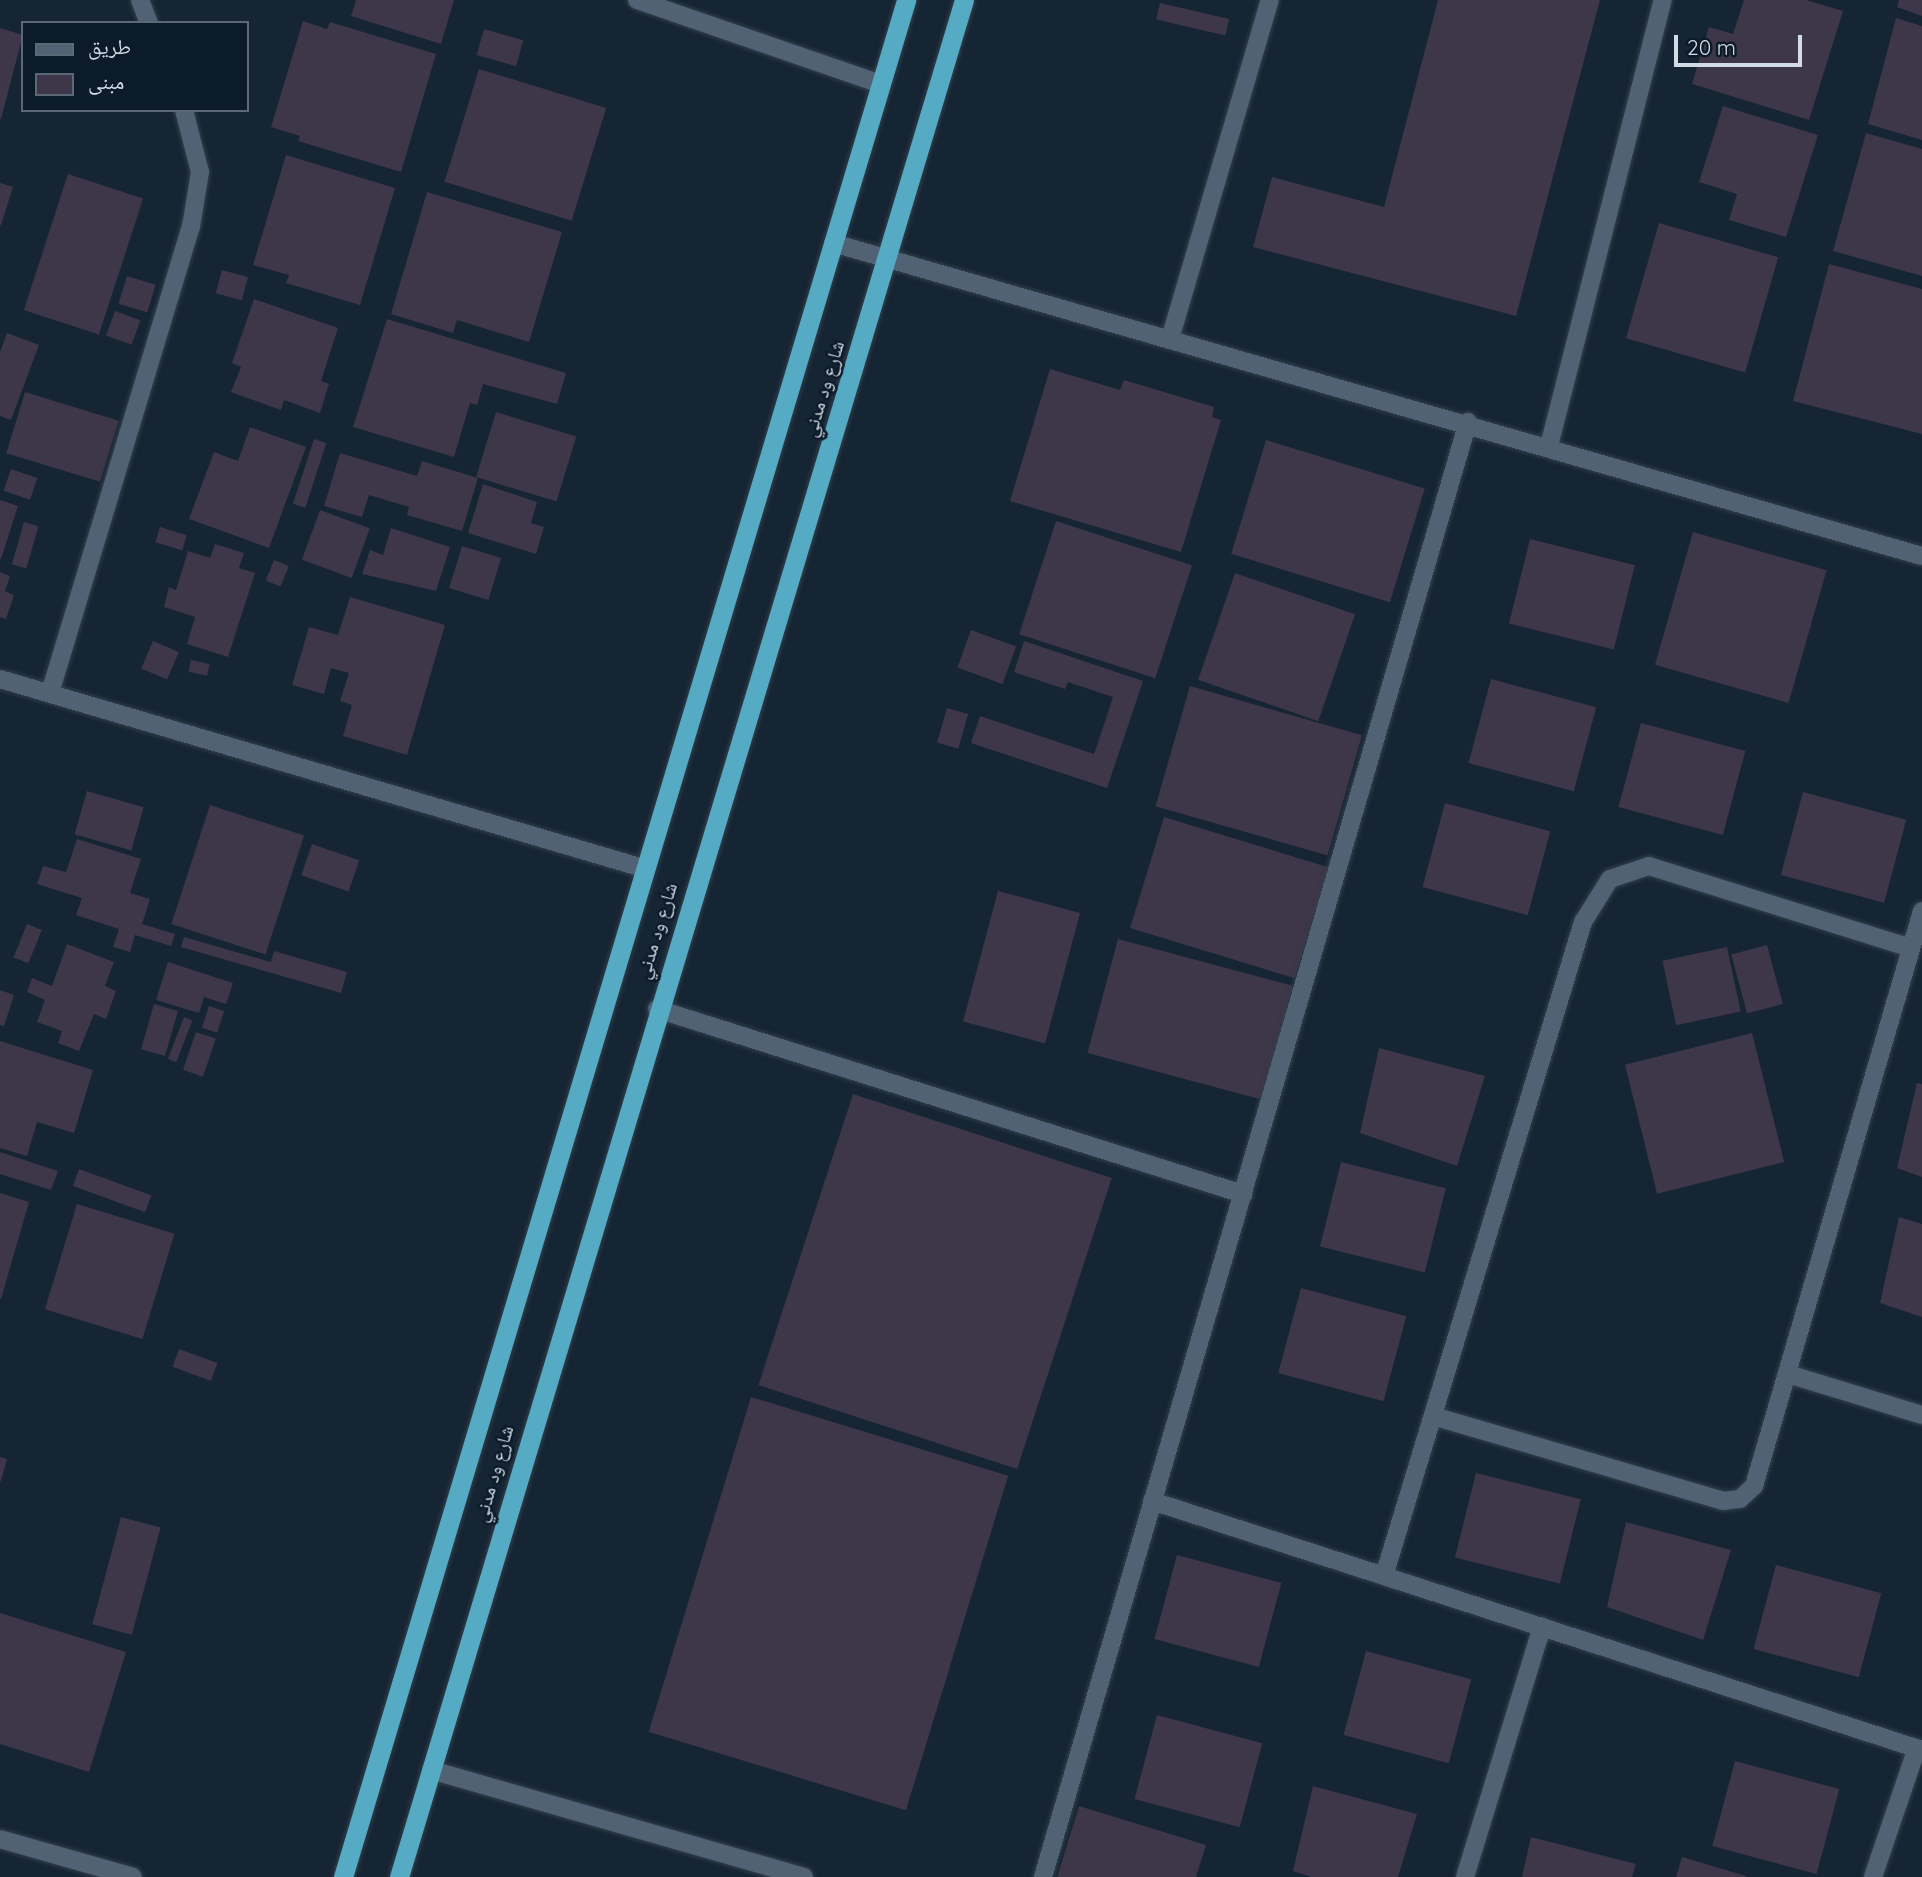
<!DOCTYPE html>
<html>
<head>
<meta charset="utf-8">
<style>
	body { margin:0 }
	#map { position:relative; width:1922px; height:1877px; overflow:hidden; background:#152534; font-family:Quicksand,"Noto Naskh Arabic",sans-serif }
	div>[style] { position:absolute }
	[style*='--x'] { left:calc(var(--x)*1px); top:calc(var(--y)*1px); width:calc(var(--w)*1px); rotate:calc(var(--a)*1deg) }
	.building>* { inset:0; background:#3e3649; transform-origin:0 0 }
	.roads { filter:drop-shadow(0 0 2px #343f4c) drop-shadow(0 0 2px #343f4c) }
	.service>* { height:18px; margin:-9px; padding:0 9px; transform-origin:9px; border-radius:9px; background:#506273 }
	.minor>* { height:18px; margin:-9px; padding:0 9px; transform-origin:9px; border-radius:9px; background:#506273 }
	.tertiary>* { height:18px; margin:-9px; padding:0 9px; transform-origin:9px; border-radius:9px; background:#506273 }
	.trunk>* { height:19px; margin:-9.5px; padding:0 9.5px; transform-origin:9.5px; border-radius:9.5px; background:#56abc4 }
	span { translate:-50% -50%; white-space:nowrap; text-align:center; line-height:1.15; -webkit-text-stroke:5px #0c1b29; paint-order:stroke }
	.street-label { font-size:19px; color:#d2dce6 }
	.legend { position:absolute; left:21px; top:21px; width:228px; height:91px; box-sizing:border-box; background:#0c1b29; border:2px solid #5b6875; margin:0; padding:9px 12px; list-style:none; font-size:21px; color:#d2dce6 }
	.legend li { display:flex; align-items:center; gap:14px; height:35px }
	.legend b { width:35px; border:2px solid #5b6875 }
	.scale { position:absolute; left:1674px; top:35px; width:128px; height:32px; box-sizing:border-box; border:4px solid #d2dce6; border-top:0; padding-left:9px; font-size:21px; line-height:24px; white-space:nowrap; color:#d2dce6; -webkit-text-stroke:5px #0c1b29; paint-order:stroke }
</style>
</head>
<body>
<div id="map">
	<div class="building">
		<i style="clip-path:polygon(356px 0,454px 0,441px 44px,351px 16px)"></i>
		<i style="clip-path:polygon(1438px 0,1600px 0,1516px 316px,1253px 247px,1272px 177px,1384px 207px)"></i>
		<i style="clip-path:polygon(1744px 0,1806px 0,1843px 11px,1809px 120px,1692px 84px,1709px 27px,1733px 34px)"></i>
		<i style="clip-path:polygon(1899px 0,1922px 0,1922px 16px,1897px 7px)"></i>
		<i style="left:1160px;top:3px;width:71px;height:17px;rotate:13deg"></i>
		<i style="clip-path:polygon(1896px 18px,1922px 26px,1922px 140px,1868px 124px)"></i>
		<i style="clip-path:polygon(303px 21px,327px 29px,330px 22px,436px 54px,401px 172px,298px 141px,300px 136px,271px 127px)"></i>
		<i style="clip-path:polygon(0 28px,23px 35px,1px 119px,0 119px)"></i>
		<i style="left:484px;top:29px;width:41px;height:27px;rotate:16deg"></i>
		<i style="left:479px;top:69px;width:133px;height:118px;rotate:17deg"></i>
		<i style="clip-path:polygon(1723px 106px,1818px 135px,1786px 237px,1729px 220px,1737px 194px,1699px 182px)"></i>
		<i style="clip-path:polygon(1866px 133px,1922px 149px,1922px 276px,1833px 251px)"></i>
		<i style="clip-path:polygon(286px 155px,395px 188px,360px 305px,286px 283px,289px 275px,253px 265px)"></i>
		<i style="left:68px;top:174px;width:79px;height:143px;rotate:18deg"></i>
		<i style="clip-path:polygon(0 183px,13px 187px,1px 225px,0 225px)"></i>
		<i style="clip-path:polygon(427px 192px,562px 232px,529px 342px,457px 320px,453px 333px,391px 314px)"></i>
		<i style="left:1659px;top:223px;width:124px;height:120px;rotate:16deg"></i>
		<i style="clip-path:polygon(1829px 264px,1922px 289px,1922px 434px,1793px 401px)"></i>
		<i style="left:222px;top:270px;width:27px;height:24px;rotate:15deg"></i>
		<i style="left:127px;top:276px;width:30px;height:29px;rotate:17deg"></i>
		<i style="clip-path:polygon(254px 299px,338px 328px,321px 381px,329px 384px,320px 413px,284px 400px,281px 410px,231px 392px,241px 367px,232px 363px)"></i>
		<i style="left:115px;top:311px;width:27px;height:26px;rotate:20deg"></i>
		<i style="clip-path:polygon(387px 319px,566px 373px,557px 404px,483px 384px,477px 405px,470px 403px,454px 457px,353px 427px)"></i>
		<i style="clip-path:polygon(7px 333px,39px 345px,11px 420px,0 416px,0 352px)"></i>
		<i style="clip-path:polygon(1050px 369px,1120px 390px,1124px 380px,1214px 407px,1212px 417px,1221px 420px,1181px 552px,1010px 501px)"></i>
		<i style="left:25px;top:392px;width:98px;height:64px;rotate:17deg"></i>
		<i style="left:496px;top:412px;width:84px;height:68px;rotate:17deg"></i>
		<i style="clip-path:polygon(250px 427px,306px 447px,269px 548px,189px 519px,214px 452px,238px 461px)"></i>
		<i style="left:314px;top:439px;width:13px;height:68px;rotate:18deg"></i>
		<i style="left:1266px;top:440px;width:166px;height:119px;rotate:17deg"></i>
		<i style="clip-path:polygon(340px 453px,417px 476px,422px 461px,478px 478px,462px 531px,407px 515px,409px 507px,369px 495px,362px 517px,324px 506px)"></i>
		<i style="left:11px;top:469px;width:28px;height:23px;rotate:19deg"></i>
		<i style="clip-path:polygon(483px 484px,537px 502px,531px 523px,544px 527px,536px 554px,468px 533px)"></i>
		<i style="clip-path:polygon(0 500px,18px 506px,1px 559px,0 559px)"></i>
		<i style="left:320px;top:510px;width:53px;height:53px;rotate:20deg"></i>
		<i style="left:1056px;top:521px;width:143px;height:119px;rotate:18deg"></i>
		<i style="left:24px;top:522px;width:15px;height:44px;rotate:16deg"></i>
		<i style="left:160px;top:527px;width:28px;height:16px;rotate:17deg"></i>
		<i style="clip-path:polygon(391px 528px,450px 547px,436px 591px,362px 574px,370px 550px,383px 555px)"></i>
		<i style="left:1693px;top:532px;width:139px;height:138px;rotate:16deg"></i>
		<i style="left:1530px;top:539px;width:108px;height:87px;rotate:14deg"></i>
		<i style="clip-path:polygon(215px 544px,244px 553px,239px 568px,255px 573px,228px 657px,187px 644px,195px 617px,164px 607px,169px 587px,176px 590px,188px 551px,210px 558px)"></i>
		<i style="left:462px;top:546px;width:41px;height:44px;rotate:17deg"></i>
		<i style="left:274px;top:560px;width:16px;height:22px;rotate:22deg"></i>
		<i style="clip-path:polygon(0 572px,10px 576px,5px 591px,14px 595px,6px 619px,0 617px)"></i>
		<i style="left:1235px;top:573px;width:127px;height:113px;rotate:19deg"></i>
		<i style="clip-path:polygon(350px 597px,445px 625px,407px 755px,343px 736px,352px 705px,340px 701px,349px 673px,331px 668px,324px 694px,292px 685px,309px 627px,338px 635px)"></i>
		<i style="left:971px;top:630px;width:48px;height:40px;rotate:20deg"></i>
		<i style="left:153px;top:641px;width:28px;height:30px;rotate:23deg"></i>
		<i style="clip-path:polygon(1024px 641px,1143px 681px,1107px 788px,971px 743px,980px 716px,1094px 754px,1113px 697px,1068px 682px,1065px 689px,1014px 672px)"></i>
		<i style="left:191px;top:660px;width:19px;height:12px;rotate:12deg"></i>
		<i style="left:1491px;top:679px;width:109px;height:87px;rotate:15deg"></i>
		<i style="left:1190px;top:686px;width:179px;height:125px;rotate:16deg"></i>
		<i style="left:947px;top:708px;width:22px;height:36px;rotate:16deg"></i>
		<i style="left:1641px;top:723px;width:108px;height:87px;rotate:15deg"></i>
		<i style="left:87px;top:791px;width:59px;height:45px;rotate:16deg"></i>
		<i style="left:1803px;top:792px;width:107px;height:86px;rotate:15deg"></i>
		<i style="left:1445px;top:803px;width:109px;height:87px;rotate:15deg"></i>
		<i style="left:210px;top:805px;width:99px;height:125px;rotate:18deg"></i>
		<i style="left:1164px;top:817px;width:172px;height:116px;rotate:17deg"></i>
		<i style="clip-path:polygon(77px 839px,141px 859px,130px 893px,150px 899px,142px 924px,175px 934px,171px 946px,135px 935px,130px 952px,113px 947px,119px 929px,76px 915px,82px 898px,37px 884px,43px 866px,66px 872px)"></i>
		<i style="left:312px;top:844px;width:50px;height:33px;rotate:19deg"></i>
		<i style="left:998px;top:891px;width:85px;height:135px;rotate:15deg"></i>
		<i style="left:27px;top:924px;width:16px;height:36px;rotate:22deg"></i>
		<i style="clip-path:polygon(184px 937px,271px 962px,274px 951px,347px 972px,341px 993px,181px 947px)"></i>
		<i style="left:1118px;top:939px;width:181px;height:118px;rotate:15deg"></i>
		<i style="clip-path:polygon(67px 944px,114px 962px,105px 986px,116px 991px,106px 1019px,94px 1014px,79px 1051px,58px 1043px,62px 1031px,37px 1022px,45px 1000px,27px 992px,32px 978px,52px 986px)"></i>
		<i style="left:1767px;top:945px;width:61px;height:37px;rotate:75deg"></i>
		<i style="left:1727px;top:947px;width:66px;height:66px;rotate:78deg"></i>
		<i style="clip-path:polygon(168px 962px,233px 983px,226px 1004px,204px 997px,199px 1013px,156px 1000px)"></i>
		<i style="clip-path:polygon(0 990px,14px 995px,4px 1026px,0 1025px)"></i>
		<i style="left:154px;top:1004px;width:25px;height:47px;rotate:16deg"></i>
		<i style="left:209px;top:1006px;width:16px;height:23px;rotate:18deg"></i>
		<i style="left:184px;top:1017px;width:9px;height:45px;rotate:21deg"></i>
		<i style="left:196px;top:1032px;width:21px;height:40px;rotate:19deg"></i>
		<i style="left:1752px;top:1033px;width:133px;height:131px;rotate:76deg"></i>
		<i style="clip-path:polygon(0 1041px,93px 1070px,74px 1133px,37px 1122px,27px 1156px,0 1148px)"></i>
		<i style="clip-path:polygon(1379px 1048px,1485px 1076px,1457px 1166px,1360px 1133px)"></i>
		<i style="clip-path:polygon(1917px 1083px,1922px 1084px,1922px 1177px,1897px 1168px)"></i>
		<i style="left:853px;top:1094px;width:272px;height:306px;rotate:18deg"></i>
		<i style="clip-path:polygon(0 1152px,58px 1171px,51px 1190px,0 1174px)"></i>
		<i style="left:1341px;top:1162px;width:108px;height:87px;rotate:14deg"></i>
		<i style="left:79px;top:1169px;width:77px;height:18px;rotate:20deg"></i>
		<i style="clip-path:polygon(0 1193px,29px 1202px,1px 1299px,0 1299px)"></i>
		<i style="left:77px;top:1204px;width:102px;height:110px;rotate:17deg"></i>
		<i style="clip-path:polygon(1899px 1217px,1922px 1224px,1922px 1317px,1880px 1303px)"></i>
		<i style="left:1301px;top:1288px;width:109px;height:88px;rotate:15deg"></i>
		<i style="left:179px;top:1349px;width:41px;height:19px;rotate:20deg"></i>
		<i style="left:751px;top:1397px;width:269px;height:350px;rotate:17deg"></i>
		<i style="clip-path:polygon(0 1457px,7px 1459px,1px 1481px,0 1481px)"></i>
		<i style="left:1476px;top:1473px;width:108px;height:87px;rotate:14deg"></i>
		<i style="left:121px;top:1517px;width:41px;height:111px;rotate:15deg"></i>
		<i style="clip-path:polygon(1626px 1522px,1731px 1550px,1703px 1640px,1607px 1607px)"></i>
		<i style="left:1177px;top:1555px;width:108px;height:87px;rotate:15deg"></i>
		<i style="left:1776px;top:1565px;width:109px;height:87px;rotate:15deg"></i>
		<i style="clip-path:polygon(0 1613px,126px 1652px,89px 1772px,0 1744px)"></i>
		<i style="left:1366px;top:1651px;width:109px;height:87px;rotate:15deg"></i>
		<i style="left:1157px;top:1715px;width:109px;height:87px;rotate:15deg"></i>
		<i style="left:1735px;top:1761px;width:108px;height:88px;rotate:15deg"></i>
		<i style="clip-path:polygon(1313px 1786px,1417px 1814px,1398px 1877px,1311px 1877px,1293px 1871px)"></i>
		<i style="clip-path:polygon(1079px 1806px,1206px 1845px,1196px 1877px,1057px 1877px)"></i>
		<i style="clip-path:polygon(1531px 1837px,1636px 1864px,1632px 1877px,1522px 1877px)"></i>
		<i style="clip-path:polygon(1682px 1857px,1746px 1876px,1746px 1877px,1676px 1877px)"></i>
	</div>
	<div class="roads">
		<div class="service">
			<i style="--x:1170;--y:339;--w:353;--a:-73.6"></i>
		</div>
		<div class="minor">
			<i style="--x:140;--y:0;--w:25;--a:69"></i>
			<i style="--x:637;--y:0;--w:258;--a:19"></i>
			<i style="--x:1549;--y:446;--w:460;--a:-75.7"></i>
			<i style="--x:0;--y:679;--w:670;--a:16.38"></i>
			<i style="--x:50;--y:693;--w:487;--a:-73.2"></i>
			<i style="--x:191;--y:227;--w:56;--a:-80.7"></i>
			<i style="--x:200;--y:172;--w:64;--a:-104.5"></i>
			<i style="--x:657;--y:1009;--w:615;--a:17.52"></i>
			<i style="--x:1788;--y:1374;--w:140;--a:17"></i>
			<i style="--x:1433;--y:1416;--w:302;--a:16.3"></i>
			<i style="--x:1723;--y:1501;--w:17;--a:-7"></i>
			<i style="--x:1740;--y:1499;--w:19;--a:-43"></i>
			<i style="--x:1754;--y:1486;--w:599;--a:-73.71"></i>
			<i style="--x:1152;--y:1501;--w:809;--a:17.92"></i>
			<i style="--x:1384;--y:1576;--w:684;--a:-73.08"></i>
			<i style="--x:1583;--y:922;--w:51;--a:-57.9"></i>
			<i style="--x:1610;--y:879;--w:41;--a:-18.4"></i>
			<i style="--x:1649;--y:866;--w:274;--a:17.4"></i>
			<i style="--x:431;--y:1770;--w:388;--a:16"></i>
			<i style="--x:0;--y:1839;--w:138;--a:15.9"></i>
			<i style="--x:1043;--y:1877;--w:1516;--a:-73.72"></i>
			<i style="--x:1465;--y:1877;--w:262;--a:-72.9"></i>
			<i style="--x:1873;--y:1877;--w:136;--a:-71.2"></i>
		</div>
		<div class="tertiary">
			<i style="--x:833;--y:243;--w:1133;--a:16.04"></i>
		</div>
		<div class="trunk">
			<i style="--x:343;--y:1877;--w:1960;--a:-73.3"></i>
			<i style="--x:399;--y:1877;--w:1960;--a:-73.25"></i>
		</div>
	</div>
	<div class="street-label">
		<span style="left:824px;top:389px;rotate:-73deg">شارع ود مدني</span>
		<span style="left:657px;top:931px;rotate:-73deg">شارع ود مدني</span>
		<span style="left:494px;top:1474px;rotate:-74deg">شارع ود مدني</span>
	</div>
	<ul class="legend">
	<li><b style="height:9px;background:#506273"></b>طريق</li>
	<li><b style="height:19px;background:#3e3649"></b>مبنى</li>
	</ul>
	<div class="scale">20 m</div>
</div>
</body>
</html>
